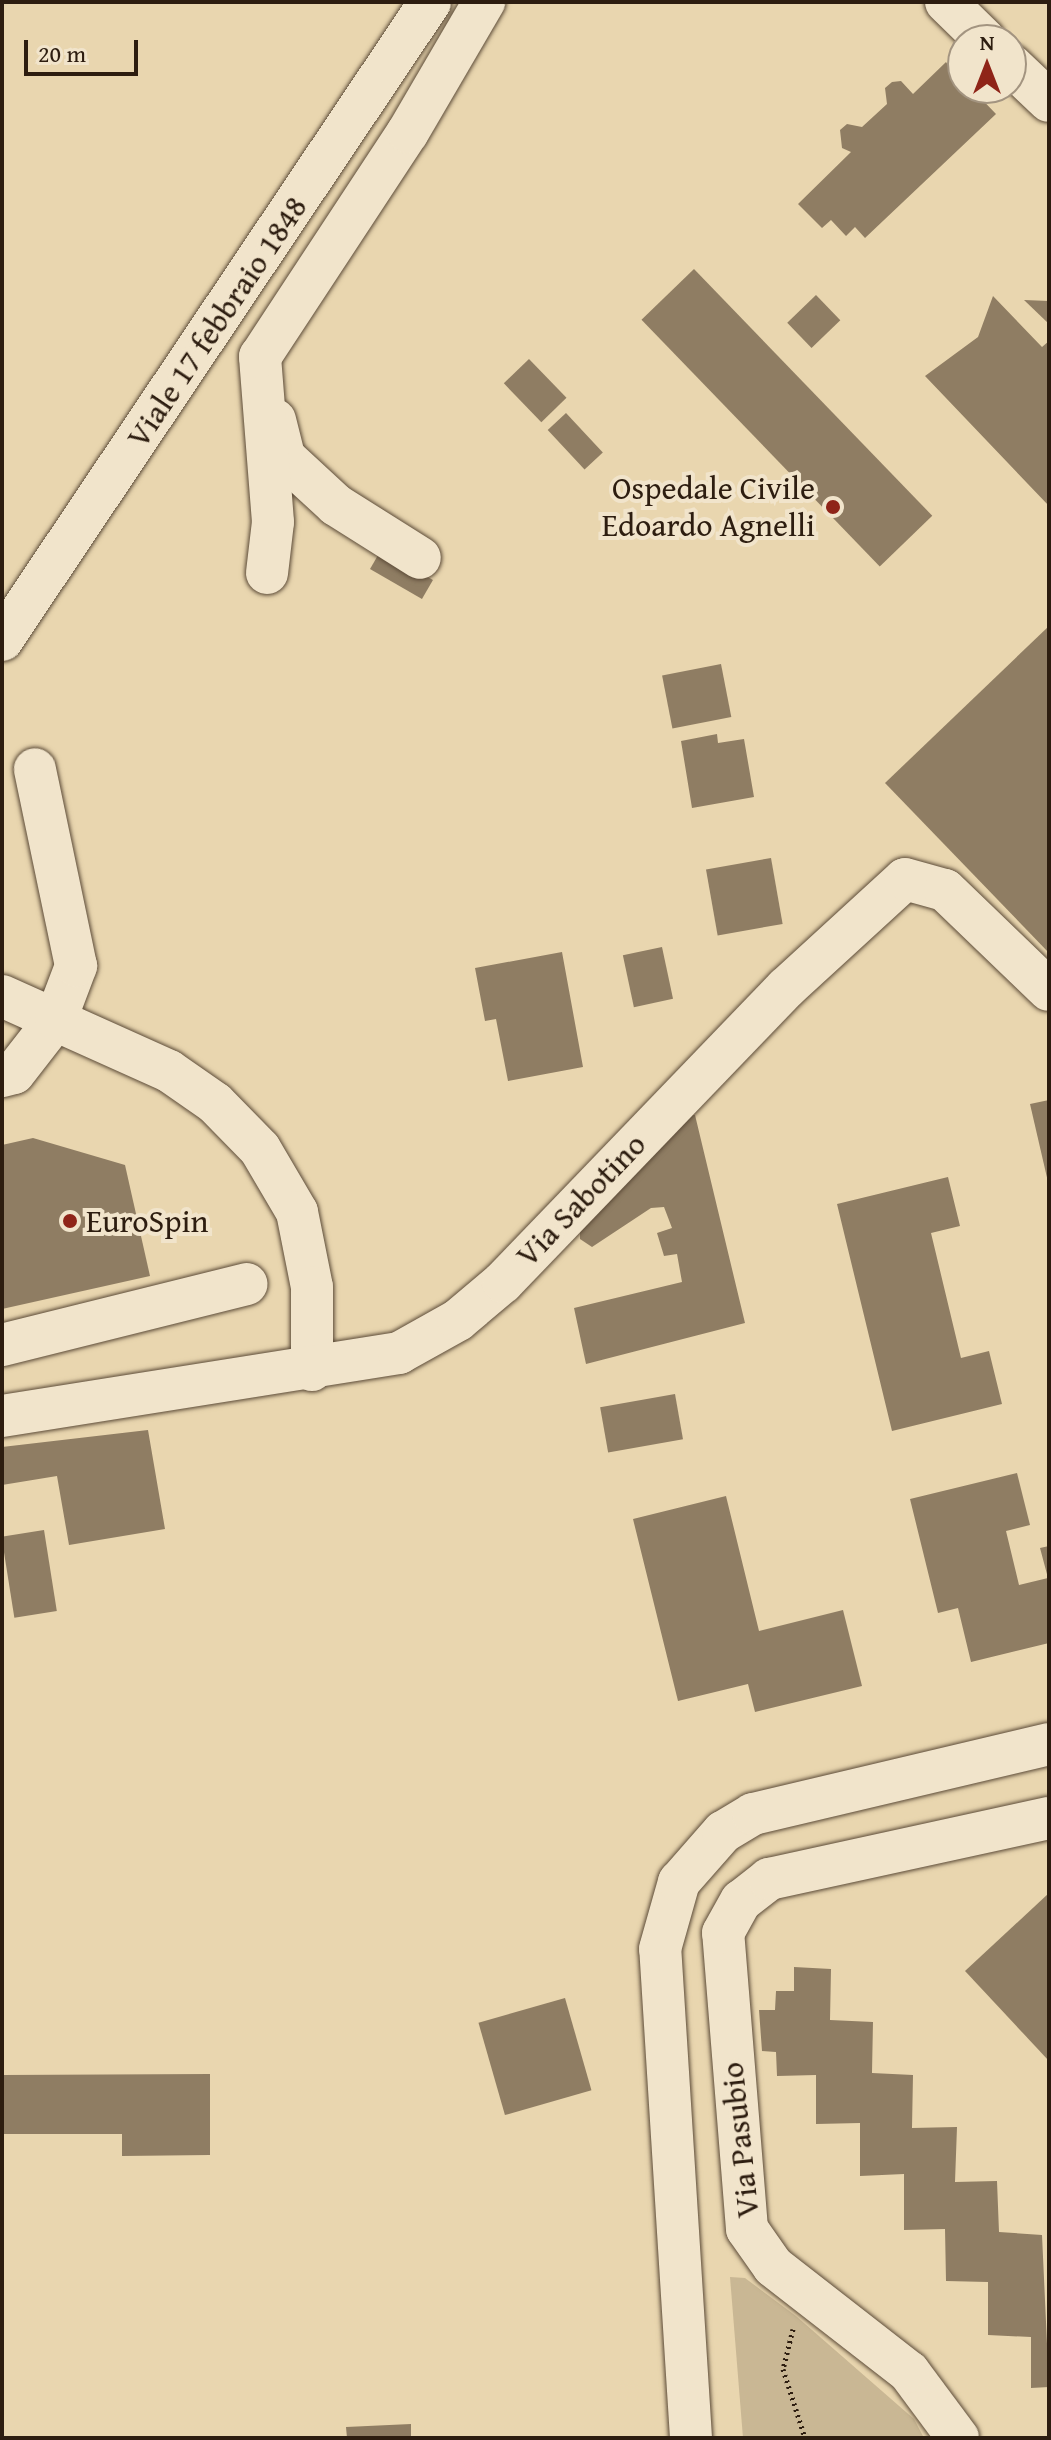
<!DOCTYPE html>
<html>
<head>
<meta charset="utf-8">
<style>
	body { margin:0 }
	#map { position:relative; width:1051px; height:2440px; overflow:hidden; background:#e9d6af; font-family:"Gentium Book Plus",serif }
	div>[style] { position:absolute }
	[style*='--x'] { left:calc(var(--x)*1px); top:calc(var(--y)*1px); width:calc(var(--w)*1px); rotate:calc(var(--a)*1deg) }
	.green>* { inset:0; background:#c9b794 }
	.building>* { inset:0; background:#8f7d63; transform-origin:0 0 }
	.path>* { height:5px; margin-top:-2.5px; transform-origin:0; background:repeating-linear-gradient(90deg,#2d1d10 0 2px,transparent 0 6px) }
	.roads { filter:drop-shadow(0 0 2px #5c4b38) drop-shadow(0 0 2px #5c4b38) }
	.minor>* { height:42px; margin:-21px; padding:0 21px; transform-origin:21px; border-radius:21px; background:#f1e4cb }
	.dots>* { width:22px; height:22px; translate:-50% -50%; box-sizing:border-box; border:4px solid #f1e4cb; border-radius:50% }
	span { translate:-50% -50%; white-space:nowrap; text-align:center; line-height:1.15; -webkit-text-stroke:8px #f1e4cb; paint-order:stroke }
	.street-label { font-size:32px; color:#2d1d10 }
	.poi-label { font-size:32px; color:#2d1d10 }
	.right { translate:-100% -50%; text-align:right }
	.left { translate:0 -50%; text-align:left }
	.frame { position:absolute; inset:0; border:4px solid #2d1d10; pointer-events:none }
	.north { position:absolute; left:947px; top:24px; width:80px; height:80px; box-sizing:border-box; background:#f1e4cb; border:2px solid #a39480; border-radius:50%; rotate:0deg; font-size:22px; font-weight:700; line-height:32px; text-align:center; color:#2d1d10 }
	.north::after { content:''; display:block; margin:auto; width:28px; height:36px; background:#8f2418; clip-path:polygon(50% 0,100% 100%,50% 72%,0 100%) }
	.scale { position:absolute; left:24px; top:40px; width:114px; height:36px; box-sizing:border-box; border:4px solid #2d1d10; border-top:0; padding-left:10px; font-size:24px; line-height:28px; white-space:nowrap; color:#2d1d10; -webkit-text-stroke:6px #f1e4cb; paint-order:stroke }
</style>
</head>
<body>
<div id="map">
	<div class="green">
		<i style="clip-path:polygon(730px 2277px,745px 2278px,796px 2316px,914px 2419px,924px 2438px,743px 2438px)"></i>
	</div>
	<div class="building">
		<i style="clip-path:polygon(946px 62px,963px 88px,971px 88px,996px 114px,865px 238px,855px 227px,846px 236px,831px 220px,822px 228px,798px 204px,851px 152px,842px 148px,840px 130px,847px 124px,862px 127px,887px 104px,885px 88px,892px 82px,901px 81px,913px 94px)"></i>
		<i style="left:694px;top:269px;width:343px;height:73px;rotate:46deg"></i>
		<i style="left:816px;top:295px;width:35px;height:40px;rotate:46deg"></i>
		<i style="clip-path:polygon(993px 296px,1042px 347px,1049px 341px,1049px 506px,925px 376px,978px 337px)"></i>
		<i style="clip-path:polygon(1024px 300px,1049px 301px,1049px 324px)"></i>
		<i style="left:529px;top:359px;width:54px;height:35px;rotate:46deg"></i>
		<i style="left:566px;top:413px;width:54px;height:25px;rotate:47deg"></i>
		<i style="left:381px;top:550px;width:60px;height:22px;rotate:30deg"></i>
		<i style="clip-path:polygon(1049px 626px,1049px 953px,885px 783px)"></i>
		<i style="left:721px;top:664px;width:54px;height:60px;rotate:79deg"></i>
		<i style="clip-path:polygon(717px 734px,718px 743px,744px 739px,754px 797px,692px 808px,681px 741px)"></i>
		<i style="left:771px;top:858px;width:67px;height:66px;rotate:80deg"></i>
		<i style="left:662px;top:947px;width:53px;height:40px;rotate:78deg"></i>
		<i style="clip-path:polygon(562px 952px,583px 1067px,508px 1081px,496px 1019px,485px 1021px,475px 968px)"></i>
		<i style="clip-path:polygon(1049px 1100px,1049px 1182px,1048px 1182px,1030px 1104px)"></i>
		<i style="clip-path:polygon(685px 1115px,695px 1115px,745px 1323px,586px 1364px,574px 1308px,682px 1282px,677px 1254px,664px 1256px,657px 1233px,672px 1228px,664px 1207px,651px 1208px,592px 1247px,580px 1239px,580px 1221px)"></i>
		<i style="clip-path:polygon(33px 1138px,125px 1165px,150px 1276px,2px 1309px,2px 1145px)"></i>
		<i style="clip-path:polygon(948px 1177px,960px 1226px,931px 1233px,961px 1358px,989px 1351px,1002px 1404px,892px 1431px,837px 1204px)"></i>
		<i style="left:675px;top:1394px;width:46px;height:76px;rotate:80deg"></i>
		<i style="clip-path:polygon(148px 1430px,165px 1529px,69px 1545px,57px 1476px,2px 1485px,2px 1447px)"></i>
		<i style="clip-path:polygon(1017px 1473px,1030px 1525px,1006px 1531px,1019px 1585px,1048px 1578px,1040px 1548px,1049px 1546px,1049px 1643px,971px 1662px,958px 1608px,938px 1613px,910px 1499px)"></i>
		<i style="clip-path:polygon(726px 1496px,759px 1631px,843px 1610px,862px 1686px,755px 1712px,748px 1684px,678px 1701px,633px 1519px)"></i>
		<i style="left:44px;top:1530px;width:82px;height:43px;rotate:81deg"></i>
		<i style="clip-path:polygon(1049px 1893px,1049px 2061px,965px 1971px)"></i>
		<i style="clip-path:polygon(794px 1967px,831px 1969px,830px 2020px,873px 2022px,872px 2073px,913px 2075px,912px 2128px,957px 2127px,955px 2182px,997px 2181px,999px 2232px,1042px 2235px,1049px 2387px,1031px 2388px,1031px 2337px,988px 2335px,988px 2282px,946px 2281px,945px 2229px,904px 2230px,904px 2174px,860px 2176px,860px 2123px,816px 2124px,816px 2075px,777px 2076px,776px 2052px,762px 2051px,759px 2010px,775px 2010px,776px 1991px,794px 1991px)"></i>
		<i style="left:565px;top:1998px;width:96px;height:90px;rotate:74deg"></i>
		<i style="clip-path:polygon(210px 2074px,210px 2155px,122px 2156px,122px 2134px,2px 2134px,2px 2075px)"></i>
		<i style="clip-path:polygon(411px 2424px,411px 2438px,347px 2438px,346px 2427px)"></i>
	</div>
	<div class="path">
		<i style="--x:793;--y:2329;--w:41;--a:104"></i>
		<i style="--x:783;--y:2369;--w:72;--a:72.3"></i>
	</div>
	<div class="roads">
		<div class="minor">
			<i style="--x:946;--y:2;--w:54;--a:44.3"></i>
			<i style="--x:1011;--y:65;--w:52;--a:43.5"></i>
			<i style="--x:275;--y:420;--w:38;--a:76"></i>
			<i style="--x:284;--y:457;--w:71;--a:42.7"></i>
			<i style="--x:336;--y:505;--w:99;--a:32.2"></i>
			<i style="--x:267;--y:573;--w:51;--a:-83.3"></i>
			<i style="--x:273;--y:522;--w:166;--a:-94.5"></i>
			<i style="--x:260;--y:357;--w:269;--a:-56.7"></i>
			<i style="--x:408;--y:132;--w:151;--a:-59.7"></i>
			<i style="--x:2;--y:640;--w:768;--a:-56.14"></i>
			<i style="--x:2;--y:996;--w:183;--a:24.2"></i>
			<i style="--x:169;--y:1071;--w:56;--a:34.8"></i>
			<i style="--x:215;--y:1103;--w:64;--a:45.6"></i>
			<i style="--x:260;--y:1149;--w:73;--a:59.6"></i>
			<i style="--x:297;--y:1212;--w:76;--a:78.7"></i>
			<i style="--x:312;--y:1287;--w:83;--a:90"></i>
			<i style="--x:2;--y:1076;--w:12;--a:-14"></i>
			<i style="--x:14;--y:1073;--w:68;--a:-52.1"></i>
			<i style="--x:56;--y:1019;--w:57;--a:-69.3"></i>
			<i style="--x:76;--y:966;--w:201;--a:-101.8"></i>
			<i style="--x:2;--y:1345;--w:252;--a:-14"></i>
			<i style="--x:2;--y:1416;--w:402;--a:-9"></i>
			<i style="--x:399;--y:1353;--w:68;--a:-29.2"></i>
			<i style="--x:458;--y:1320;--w:59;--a:-40.2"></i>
			<i style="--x:503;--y:1282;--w:408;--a:-46.1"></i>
			<i style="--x:786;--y:988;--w:161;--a:-42.5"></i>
			<i style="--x:905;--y:879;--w:41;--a:15.4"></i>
			<i style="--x:945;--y:890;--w:144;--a:43.9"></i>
			<i style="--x:691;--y:2438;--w:490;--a:-93.6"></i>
			<i style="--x:660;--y:1949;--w:70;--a:-74.2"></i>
			<i style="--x:679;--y:1882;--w:67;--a:-48.7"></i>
			<i style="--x:723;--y:1832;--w:35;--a:-31"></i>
			<i style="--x:753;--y:1814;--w:304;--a:-13.3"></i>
			<i style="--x:958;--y:2438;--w:82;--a:-126.6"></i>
			<i style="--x:909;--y:2372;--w:172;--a:-142.1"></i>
			<i style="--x:773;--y:2266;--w:45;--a:-125.1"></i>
			<i style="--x:747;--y:2229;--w:297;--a:-94.6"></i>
			<i style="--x:723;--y:1933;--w:37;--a:-61"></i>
			<i style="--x:741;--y:1901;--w:36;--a:-38"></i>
			<i style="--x:769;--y:1879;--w:287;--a:-12.3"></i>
		</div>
	</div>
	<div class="dots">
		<i style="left:833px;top:507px;background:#8f2418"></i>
		<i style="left:70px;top:1221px;background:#8f2418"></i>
	</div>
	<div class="street-label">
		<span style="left:217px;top:322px;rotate:-56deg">Viale 17 febbraio 1848</span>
		<span style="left:581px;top:1200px;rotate:-46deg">Via Sabotino</span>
		<span style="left:740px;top:2140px;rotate:-96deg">Via Pasubio</span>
	</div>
	<div class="poi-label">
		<span class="right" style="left:815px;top:507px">Ospedale Civile<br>Edoardo Agnelli</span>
		<span class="left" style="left:86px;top:1221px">EuroSpin</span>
	</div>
	<div class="frame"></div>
	<div class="north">N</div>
	<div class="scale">20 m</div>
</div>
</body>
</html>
